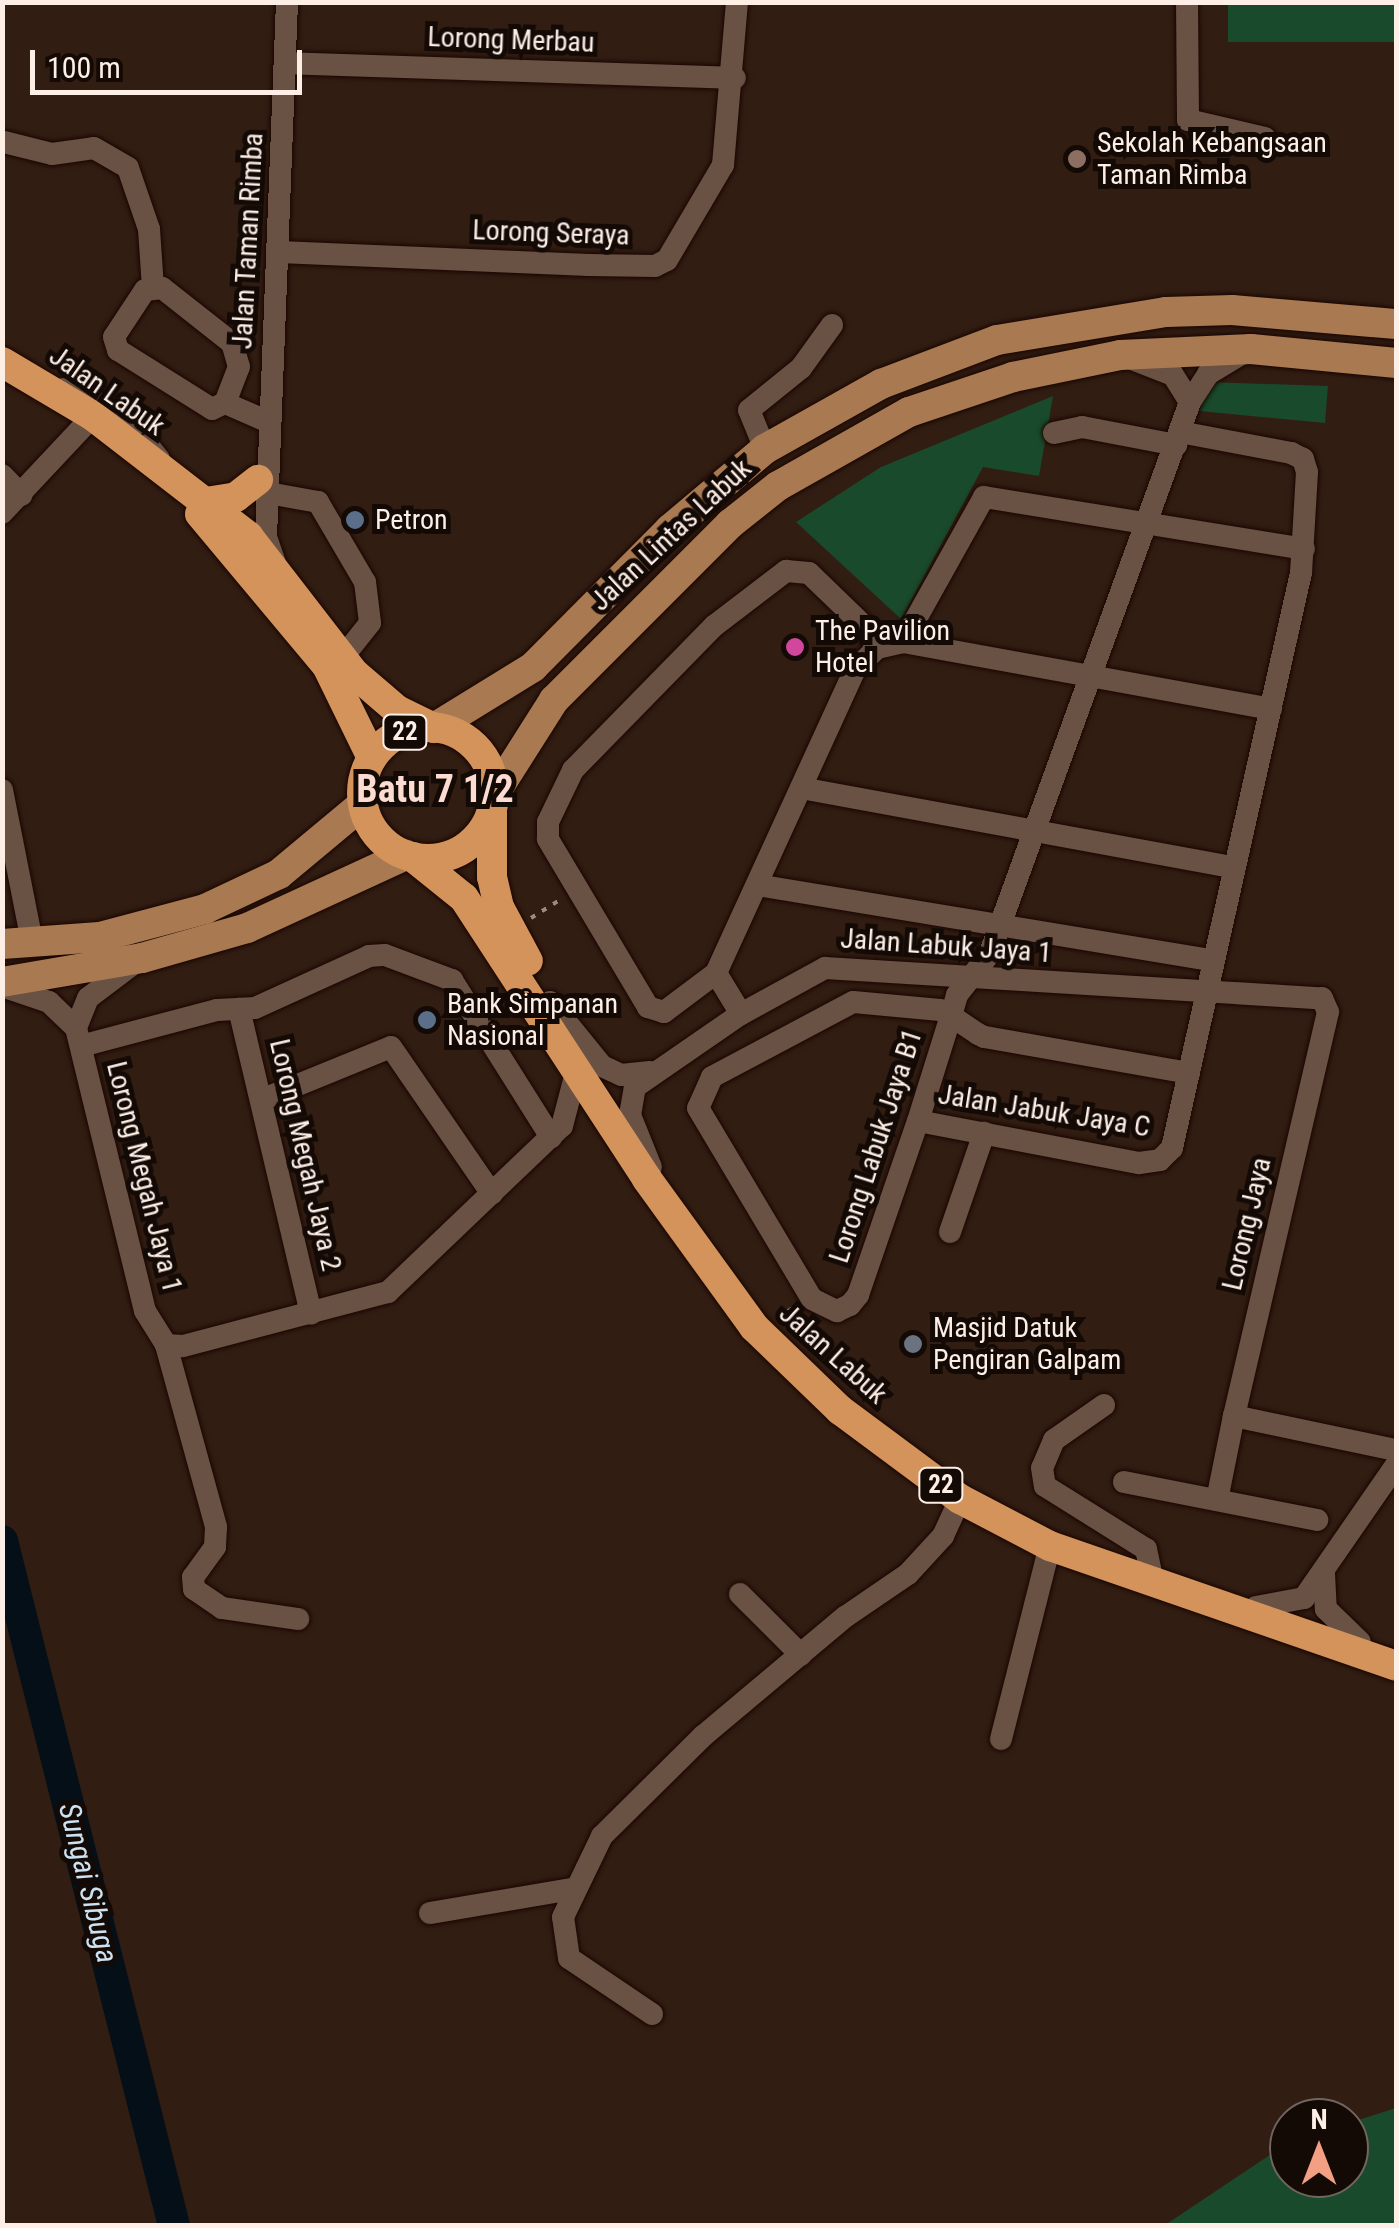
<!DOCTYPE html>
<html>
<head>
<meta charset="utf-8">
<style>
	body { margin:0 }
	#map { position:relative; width:1399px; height:2228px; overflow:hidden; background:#321d12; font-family:"Roboto Condensed",sans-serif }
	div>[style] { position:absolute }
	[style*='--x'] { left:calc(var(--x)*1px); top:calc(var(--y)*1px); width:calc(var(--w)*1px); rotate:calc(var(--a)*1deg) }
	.green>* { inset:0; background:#194a2b; transform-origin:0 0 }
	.river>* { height:32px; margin:-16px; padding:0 16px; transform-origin:16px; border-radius:16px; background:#040f17 }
	.path>* { height:4px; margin-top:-2px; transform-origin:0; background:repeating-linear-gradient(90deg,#9d8b82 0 5px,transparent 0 13px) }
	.roads { filter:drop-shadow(0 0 2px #190601) drop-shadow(0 0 2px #190601) }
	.minor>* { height:22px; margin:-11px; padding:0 11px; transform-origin:11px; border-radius:11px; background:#695144 }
	.major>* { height:30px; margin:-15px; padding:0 15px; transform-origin:15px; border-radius:15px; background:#a97952 }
	.highway>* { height:30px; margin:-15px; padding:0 15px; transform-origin:15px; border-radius:15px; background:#d3935b }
	.highway>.ring { margin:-15px; padding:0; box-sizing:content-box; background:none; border:30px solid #d3935b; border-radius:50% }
	.dots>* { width:28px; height:28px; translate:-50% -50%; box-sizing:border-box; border:5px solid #130a06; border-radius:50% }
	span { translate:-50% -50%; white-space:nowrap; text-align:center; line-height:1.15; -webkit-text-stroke:10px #130a06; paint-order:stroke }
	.shield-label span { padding:2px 8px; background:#130a06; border:2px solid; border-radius:8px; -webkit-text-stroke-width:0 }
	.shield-label { font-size:25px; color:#fdeee6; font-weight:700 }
	.street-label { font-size:28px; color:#fdeee6 }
	.poi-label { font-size:28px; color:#fdeee6 }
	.left { translate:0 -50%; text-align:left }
	.water-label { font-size:30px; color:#cce1f1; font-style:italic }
	.district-label { font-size:38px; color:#fcdbd0; font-weight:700 }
	.frame { position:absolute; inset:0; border:5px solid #fdeee6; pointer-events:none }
	.north { position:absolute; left:1269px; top:2098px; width:100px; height:100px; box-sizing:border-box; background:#130a06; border:2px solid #716560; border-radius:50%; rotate:0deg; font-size:28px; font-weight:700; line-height:40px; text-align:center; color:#fdeee6 }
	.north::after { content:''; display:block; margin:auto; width:35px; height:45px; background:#f39f83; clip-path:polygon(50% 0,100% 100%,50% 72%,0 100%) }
	.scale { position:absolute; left:30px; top:50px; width:272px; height:45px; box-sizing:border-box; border:5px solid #fdeee6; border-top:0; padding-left:12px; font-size:30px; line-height:35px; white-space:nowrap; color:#fdeee6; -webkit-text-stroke:8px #130a06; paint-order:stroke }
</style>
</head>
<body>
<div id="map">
	<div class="green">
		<i style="left:1228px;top:3px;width:168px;height:39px"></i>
		<i style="clip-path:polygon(1208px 382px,1328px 386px,1325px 423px,1199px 411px)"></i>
		<i style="clip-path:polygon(1053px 396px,1039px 476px,983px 467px,901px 619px,796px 522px,881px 467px)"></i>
		<i style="clip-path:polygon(1396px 2108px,1396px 2225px,1165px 2225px,1289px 2142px,1289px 2178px,1349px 2178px,1349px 2123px)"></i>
	</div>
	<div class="river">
		<i style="--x:2;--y:1541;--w:706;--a:75.9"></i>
	</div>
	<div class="path">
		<i style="--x:531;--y:918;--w:36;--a:-32"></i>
		<i style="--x:778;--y:1319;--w:20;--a:-37"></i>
	</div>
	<div class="roads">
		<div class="minor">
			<i style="--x:1187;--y:2;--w:118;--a:89.5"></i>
			<i style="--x:1188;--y:120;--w:79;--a:13.2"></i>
			<i style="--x:285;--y:63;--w:450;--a:1.9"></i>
			<i style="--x:4;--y:142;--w:49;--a:14"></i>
			<i style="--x:52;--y:154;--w:42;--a:-8.1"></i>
			<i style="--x:94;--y:148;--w:39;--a:30"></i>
			<i style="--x:128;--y:168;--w:65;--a:71"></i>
			<i style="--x:149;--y:229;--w:59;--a:86.1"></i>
			<i style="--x:279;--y:252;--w:310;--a:2.4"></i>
			<i style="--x:589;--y:265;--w:66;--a:0.9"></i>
			<i style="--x:655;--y:266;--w:13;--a:-27"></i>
			<i style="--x:667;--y:260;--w:110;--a:-59.5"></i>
			<i style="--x:723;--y:165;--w:164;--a:-85.1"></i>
			<i style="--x:1132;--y:359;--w:44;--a:21.3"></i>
			<i style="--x:1173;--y:375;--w:32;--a:58"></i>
			<i style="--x:63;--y:389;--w:62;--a:21.6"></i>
			<i style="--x:121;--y:412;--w:60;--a:51"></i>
			<i style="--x:225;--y:403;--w:39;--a:-69"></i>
			<i style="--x:239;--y:367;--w:25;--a:-106"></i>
			<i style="--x:232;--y:343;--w:89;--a:-141.8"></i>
			<i style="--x:162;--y:288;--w:17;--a:173"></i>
			<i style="--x:145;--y:290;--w:56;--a:123.4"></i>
			<i style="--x:114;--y:337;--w:14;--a:73"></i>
			<i style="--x:118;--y:350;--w:111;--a:32.1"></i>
			<i style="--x:212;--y:409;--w:14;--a:-25"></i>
			<i style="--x:225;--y:403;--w:48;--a:23.4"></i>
			<i style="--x:1054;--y:433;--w:29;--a:-12"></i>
			<i style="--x:1082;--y:427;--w:96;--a:10.8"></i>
			<i style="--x:765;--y:449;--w:42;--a:-112.3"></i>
			<i style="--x:749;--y:410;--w:67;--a:-38.9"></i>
			<i style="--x:801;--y:368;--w:53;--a:-54.2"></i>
			<i style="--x:2;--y:475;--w:28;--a:46"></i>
			<i style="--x:268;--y:493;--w:51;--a:10.2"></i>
			<i style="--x:318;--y:502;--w:93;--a:59.6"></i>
			<i style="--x:365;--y:582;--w:41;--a:83"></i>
			<i style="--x:370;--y:623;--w:43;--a:128.5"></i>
			<i style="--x:2;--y:513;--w:133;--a:-46.8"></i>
			<i style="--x:275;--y:563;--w:28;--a:-109"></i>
			<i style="--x:266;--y:537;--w:535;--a:-87.75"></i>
			<i style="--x:903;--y:642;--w:166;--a:-60.8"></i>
			<i style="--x:984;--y:497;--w:324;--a:9.2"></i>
			<i style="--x:801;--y:788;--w:441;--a:10.4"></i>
			<i style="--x:2;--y:790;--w:155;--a:78.8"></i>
			<i style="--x:757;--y:885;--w:463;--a:9.4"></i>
			<i style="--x:137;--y:961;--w:61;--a:142.9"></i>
			<i style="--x:88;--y:998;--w:32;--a:112"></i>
			<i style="--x:76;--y:1028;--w:291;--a:76.3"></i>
			<i style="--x:145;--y:1311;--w:40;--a:58"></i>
			<i style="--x:166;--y:1345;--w:17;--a:3"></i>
			<i style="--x:183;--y:1346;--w:212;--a:-14.8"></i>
			<i style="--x:388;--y:1292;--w:240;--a:-43.7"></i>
			<i style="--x:562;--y:1126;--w:59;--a:-75.3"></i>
			<i style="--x:716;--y:973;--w:65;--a:143.1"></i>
			<i style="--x:664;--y:1012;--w:17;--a:-163"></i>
			<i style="--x:648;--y:1007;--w:196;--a:-120.8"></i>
			<i style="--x:548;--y:839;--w:17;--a:-90"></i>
			<i style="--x:548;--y:822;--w:58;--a:-64.3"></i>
			<i style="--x:573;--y:770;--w:202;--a:-45.6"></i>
			<i style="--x:714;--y:626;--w:91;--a:-37.4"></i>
			<i style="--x:786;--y:571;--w:23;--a:5"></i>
			<i style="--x:809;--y:573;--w:79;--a:44"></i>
			<i style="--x:866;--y:628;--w:23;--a:61"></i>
			<i style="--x:2;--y:986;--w:50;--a:18.8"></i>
			<i style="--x:49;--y:1002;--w:37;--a:44"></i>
			<i style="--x:550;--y:1002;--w:82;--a:50.9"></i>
			<i style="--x:602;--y:1066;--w:21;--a:25"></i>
			<i style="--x:621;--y:1075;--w:29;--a:-6"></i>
			<i style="--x:239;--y:1009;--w:313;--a:76.7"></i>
			<i style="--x:741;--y:1014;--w:48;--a:-121.4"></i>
			<i style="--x:716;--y:973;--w:333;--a:-65.4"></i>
			<i style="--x:855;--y:670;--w:31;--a:-45"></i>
			<i style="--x:877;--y:648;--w:27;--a:-13"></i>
			<i style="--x:903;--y:642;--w:374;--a:10.3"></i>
			<i style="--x:81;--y:1046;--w:141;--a:-14.8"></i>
			<i style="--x:217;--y:1010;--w:38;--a:-3"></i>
			<i style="--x:255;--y:1008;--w:125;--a:-24.5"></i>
			<i style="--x:369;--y:956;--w:16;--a:-4"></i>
			<i style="--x:385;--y:955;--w:72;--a:20.5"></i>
			<i style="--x:452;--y:980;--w:186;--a:57.8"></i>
			<i style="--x:1189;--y:1073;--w:208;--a:-170"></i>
			<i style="--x:984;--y:1037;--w:7;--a:-153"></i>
			<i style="--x:978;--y:1034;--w:40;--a:-146"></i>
			<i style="--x:945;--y:1012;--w:5;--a:-158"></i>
			<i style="--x:940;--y:1010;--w:87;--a:-174.7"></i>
			<i style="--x:853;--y:1002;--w:160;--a:152"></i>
			<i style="--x:712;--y:1077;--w:34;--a:114"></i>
			<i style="--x:698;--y:1108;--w:222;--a:59.2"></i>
			<i style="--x:812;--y:1299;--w:28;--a:26"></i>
			<i style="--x:837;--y:1311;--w:14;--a:-25"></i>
			<i style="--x:850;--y:1305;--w:13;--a:-51"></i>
			<i style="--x:858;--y:1295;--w:184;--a:-71"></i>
			<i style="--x:918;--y:1121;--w:110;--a:-72.6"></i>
			<i style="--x:951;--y:1016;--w:22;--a:-74"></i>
			<i style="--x:957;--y:995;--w:53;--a:-51.8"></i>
			<i style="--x:990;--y:953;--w:586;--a:-70.05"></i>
			<i style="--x:1190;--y:402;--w:33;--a:-57"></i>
			<i style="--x:1208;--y:374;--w:41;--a:-31"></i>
			<i style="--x:261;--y:1100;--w:140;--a:-22.2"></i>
			<i style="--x:391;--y:1047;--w:178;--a:55.5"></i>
			<i style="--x:918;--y:1121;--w:225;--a:10.8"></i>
			<i style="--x:1139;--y:1163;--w:21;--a:-8"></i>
			<i style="--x:1160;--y:1160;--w:17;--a:-45"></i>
			<i style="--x:1172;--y:1148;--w:589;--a:-77.36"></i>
			<i style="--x:1301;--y:573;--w:101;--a:-86.6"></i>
			<i style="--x:1307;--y:472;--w:14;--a:-107"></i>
			<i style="--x:1303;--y:459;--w:13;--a:-153"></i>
			<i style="--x:1291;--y:453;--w:113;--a:-169.3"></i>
			<i style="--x:651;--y:1167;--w:56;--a:-112"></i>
			<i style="--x:630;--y:1115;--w:28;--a:-80"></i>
			<i style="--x:635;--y:1087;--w:129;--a:-34.6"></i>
			<i style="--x:741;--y:1014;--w:96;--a:-28.7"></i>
			<i style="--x:825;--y:968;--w:498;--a:3.5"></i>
			<i style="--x:1322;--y:998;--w:15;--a:67"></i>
			<i style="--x:1328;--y:1012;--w:415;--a:103.1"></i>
			<i style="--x:1234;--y:1416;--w:166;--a:11.9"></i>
			<i style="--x:950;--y:1232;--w:105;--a:-71"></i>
			<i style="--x:166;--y:1345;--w:189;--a:74.6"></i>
			<i style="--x:216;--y:1527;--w:20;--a:93"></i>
			<i style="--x:215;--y:1547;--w:37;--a:126"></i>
			<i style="--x:193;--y:1577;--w:12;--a:85"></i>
			<i style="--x:194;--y:1589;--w:34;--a:34"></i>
			<i style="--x:222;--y:1608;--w:77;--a:8.2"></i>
			<i style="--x:1104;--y:1405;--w:61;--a:145"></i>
			<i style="--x:1054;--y:1440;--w:30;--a:113"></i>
			<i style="--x:1042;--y:1468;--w:18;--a:81"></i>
			<i style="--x:1045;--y:1486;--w:119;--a:32"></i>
			<i style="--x:1146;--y:1549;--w:24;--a:78"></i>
			<i style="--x:1124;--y:1482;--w:197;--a:11.1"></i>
			<i style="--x:1217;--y:1500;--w:86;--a:-78.6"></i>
			<i style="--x:1324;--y:1574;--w:35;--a:87"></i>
			<i style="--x:1326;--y:1609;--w:47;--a:44.1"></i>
			<i style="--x:740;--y:1594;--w:86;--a:45"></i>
			<i style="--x:1256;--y:1607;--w:49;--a:-10.6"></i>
			<i style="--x:1304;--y:1598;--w:162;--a:-55.3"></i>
			<i style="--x:1001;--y:1739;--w:199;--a:-75.8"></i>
			<i style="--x:430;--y:1913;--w:144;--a:-9.6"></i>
			<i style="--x:652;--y:2014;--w:100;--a:-146"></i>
			<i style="--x:569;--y:1958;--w:41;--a:-98.3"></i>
			<i style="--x:563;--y:1917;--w:90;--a:-64.3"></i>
			<i style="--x:602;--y:1836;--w:142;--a:-44.7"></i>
			<i style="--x:703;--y:1736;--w:185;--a:-40"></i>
			<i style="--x:845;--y:1617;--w:76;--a:-34.3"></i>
			<i style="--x:908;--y:1574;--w:52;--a:-47.4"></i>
			<i style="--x:943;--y:1536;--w:41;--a:-65.3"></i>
		</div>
		<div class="major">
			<i style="--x:434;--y:728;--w:116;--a:-31.6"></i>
			<i style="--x:533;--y:667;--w:194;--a:-45.2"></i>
			<i style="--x:670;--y:529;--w:124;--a:-40.1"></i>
			<i style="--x:765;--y:449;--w:133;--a:-29.3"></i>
			<i style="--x:881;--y:384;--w:124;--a:-20.8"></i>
			<i style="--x:997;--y:340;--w:171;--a:-9.4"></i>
			<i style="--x:1166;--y:312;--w:66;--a:-1.7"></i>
			<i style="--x:1232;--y:310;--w:165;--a:4.9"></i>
			<i style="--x:495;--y:793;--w:110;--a:-57.6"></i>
			<i style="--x:554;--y:700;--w:249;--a:-45"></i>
			<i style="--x:730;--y:524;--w:61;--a:-38.4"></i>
			<i style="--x:778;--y:486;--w:150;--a:-29.5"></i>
			<i style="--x:909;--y:412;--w:110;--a:-18.6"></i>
			<i style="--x:1013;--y:377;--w:109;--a:-11.6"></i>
			<i style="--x:1120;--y:355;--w:131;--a:-2.6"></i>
			<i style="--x:1251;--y:349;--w:146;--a:5.5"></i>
			<i style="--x:2;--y:944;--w:98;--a:-4.1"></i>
			<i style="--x:100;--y:937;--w:109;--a:-14.9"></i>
			<i style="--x:205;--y:909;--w:82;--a:-25.3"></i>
			<i style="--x:279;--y:874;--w:109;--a:-39.8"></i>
			<i style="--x:2;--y:982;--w:142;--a:-9.7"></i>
			<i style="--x:142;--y:958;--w:109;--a:-15.9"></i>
			<i style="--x:247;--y:928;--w:175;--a:-24.7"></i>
		</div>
		<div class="highway">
			<i style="--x:2;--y:362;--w:106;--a:30.7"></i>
			<i style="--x:93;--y:416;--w:196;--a:37.7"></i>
			<i style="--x:248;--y:536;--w:173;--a:52.3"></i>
			<i style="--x:354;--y:673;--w:57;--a:40.7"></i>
			<i style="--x:397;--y:710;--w:41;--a:25.9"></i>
			<i style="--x:206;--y:502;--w:30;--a:-9"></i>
			<i style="--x:236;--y:497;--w:28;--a:-38"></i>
			<i style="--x:200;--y:514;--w:198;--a:50.1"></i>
			<i style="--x:327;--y:666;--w:102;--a:63.9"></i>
			<i class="ring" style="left:362px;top:727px;width:102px;height:102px"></i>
			<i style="--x:492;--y:813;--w:64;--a:90"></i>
			<i style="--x:492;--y:877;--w:31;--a:77"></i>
			<i style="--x:499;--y:907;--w:61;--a:61.8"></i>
			<i style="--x:413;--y:857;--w:65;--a:38.8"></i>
			<i style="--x:464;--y:898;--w:335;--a:56.9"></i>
			<i style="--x:647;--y:1179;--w:183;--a:54.1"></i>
			<i style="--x:754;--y:1327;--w:120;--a:44"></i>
			<i style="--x:840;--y:1410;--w:149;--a:36.6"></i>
			<i style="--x:960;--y:1499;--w:102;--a:27.6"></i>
			<i style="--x:1050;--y:1546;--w:366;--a:19.1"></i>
		</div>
	</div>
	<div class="dots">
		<i style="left:1077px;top:159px;background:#8d6e63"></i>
		<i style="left:355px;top:520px;background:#5c6f8a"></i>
		<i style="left:795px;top:647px;background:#d1479c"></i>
		<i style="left:427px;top:1020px;background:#5c6f8a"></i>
		<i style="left:913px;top:1344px;background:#6b7280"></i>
	</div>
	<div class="shield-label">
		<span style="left:405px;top:732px">22</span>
		<span style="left:941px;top:1485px">22</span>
	</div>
	<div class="street-label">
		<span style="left:511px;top:40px;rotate:2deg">Lorong Merbau</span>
		<span style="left:551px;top:233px;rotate:2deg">Lorong Seraya</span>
		<span style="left:248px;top:241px;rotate:-87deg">Jalan Taman Rimba</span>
		<span style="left:107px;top:391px;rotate:35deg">Jalan Labuk</span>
		<span style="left:671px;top:535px;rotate:-43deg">Jalan Lintas Labuk</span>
		<span style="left:946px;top:946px;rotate:4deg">Jalan Labuk Jaya 1</span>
		<span style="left:1044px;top:1111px;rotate:9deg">Jalan Jabuk Jaya C</span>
		<span style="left:876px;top:1146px;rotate:-72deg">Lorong Labuk Jaya B1</span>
		<span style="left:305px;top:1155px;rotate:77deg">Lorong Megah Jaya 2</span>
		<span style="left:144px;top:1177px;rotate:76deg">Lorong Megah Jaya 1</span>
		<span style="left:1247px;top:1224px;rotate:-77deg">Lorong Jaya</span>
		<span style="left:833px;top:1354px;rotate:42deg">Jalan Labuk</span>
	</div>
	<div class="poi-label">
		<span class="left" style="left:1097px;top:159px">Sekolah Kebangsaan<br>Taman Rimba</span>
		<span class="left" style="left:375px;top:520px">Petron</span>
		<span class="left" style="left:815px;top:647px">The Pavilion<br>Hotel</span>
		<span class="left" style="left:447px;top:1020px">Bank Simpanan<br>Nasional</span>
		<span class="left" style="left:933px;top:1344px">Masjid Datuk<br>Pengiran Galpam</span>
	</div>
	<div class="water-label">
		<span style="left:88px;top:1883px;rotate:76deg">Sungai Sibuga</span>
	</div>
	<div class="district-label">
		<span style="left:435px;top:790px">Batu 7 1/2</span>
	</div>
	<div class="frame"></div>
	<div class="north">N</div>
	<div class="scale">100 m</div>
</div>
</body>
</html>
